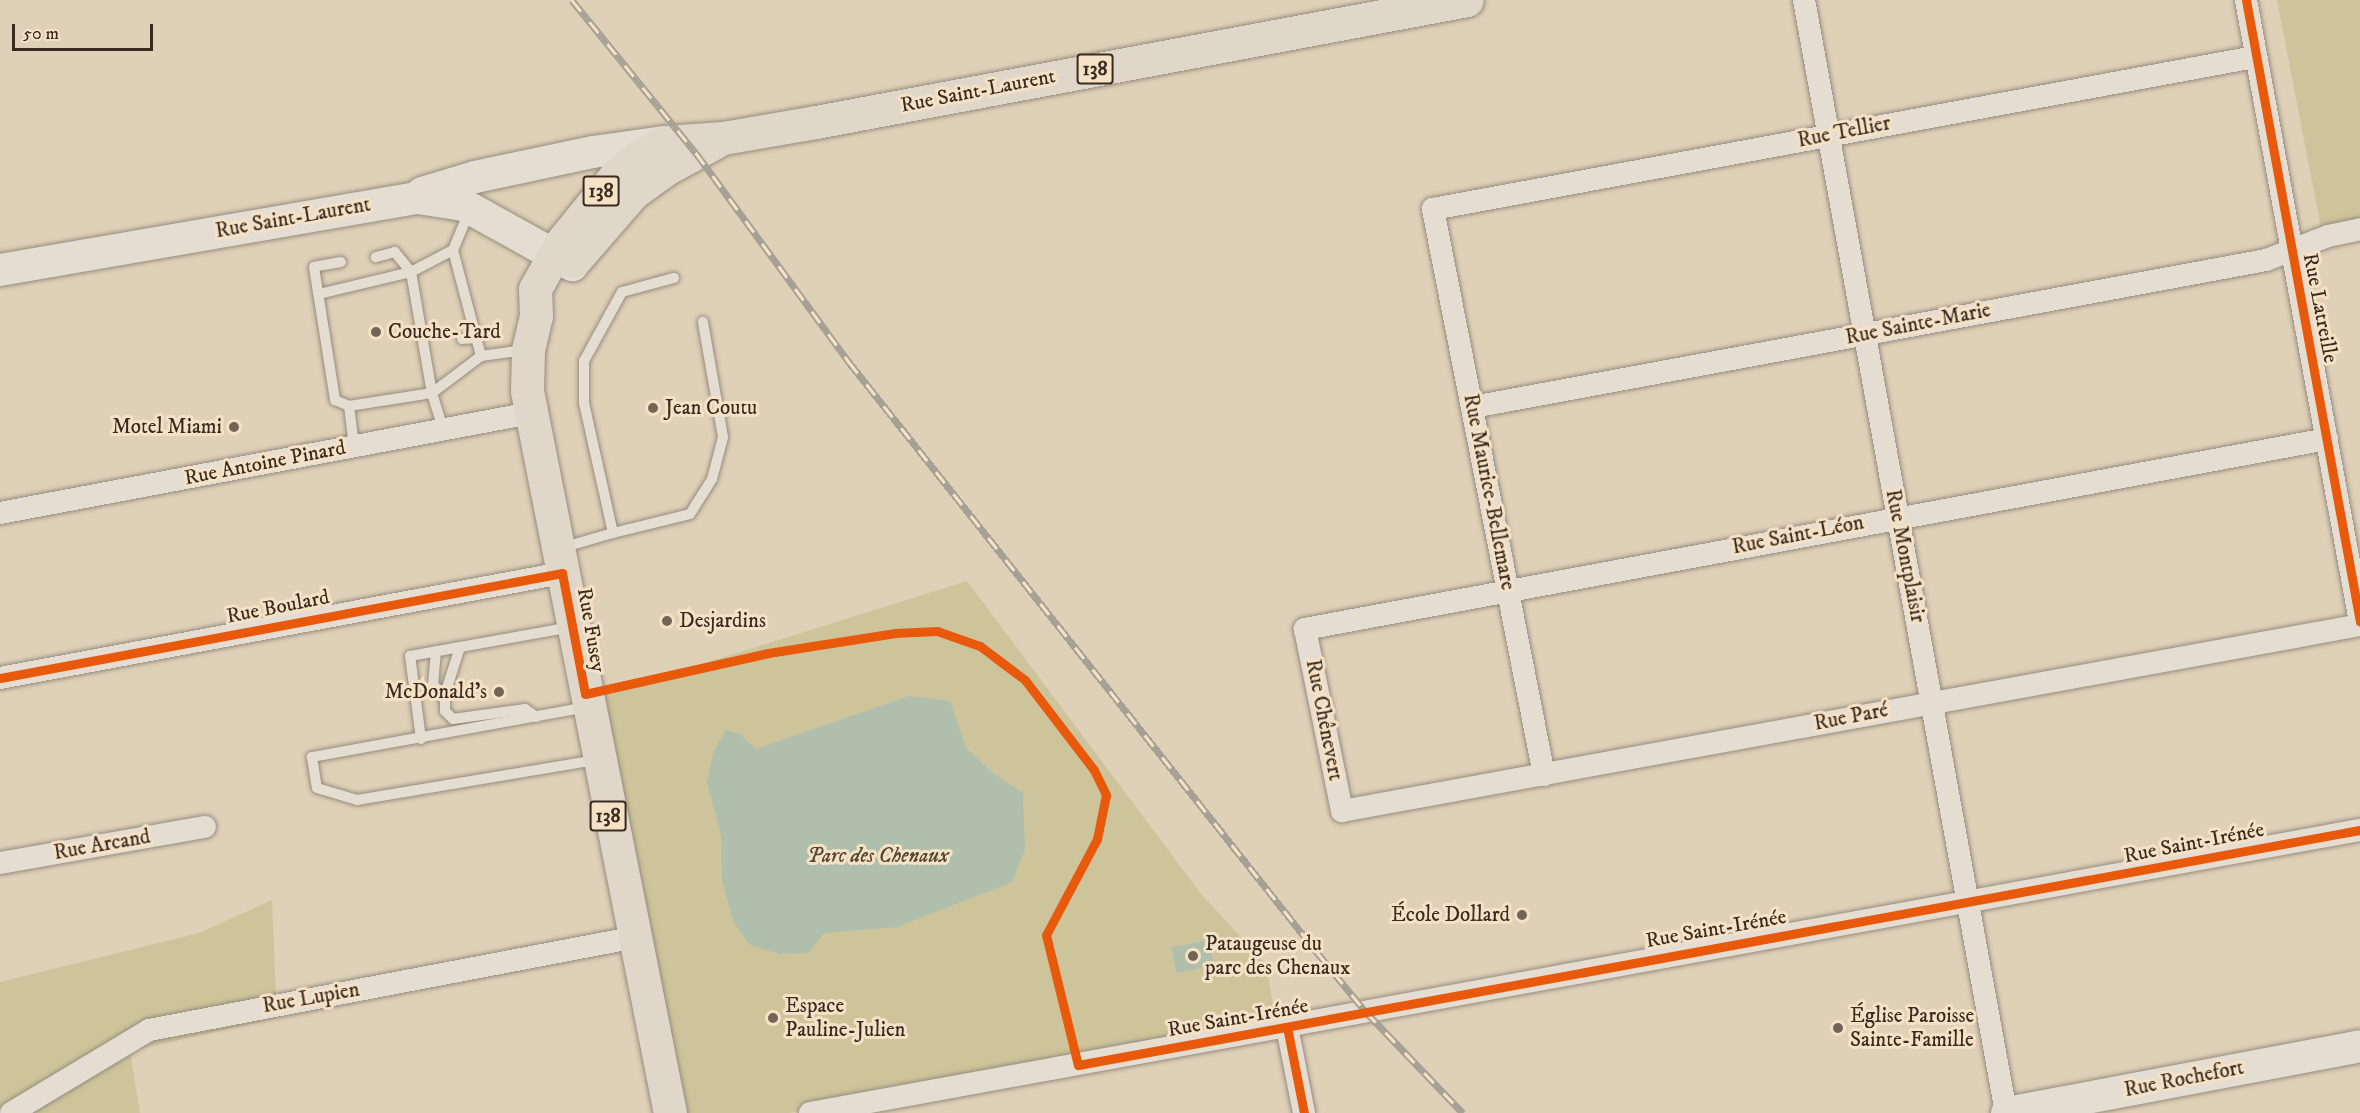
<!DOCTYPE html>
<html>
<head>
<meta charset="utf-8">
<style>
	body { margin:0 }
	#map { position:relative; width:2360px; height:1113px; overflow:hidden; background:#dfd0b8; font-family:"IM FELL DW Pica",serif }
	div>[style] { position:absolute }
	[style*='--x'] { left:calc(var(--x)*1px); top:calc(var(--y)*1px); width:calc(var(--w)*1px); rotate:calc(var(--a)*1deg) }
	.green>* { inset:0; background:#cec49b }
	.water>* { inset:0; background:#afbfab; transform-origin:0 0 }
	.roads { filter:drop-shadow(0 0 2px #968c7d) drop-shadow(0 0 2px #968c7d) }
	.lane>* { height:10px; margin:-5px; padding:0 5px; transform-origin:5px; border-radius:5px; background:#e5ddd1 }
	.street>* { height:22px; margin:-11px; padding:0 11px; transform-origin:11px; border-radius:11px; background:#e5ddd1 }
	.secondary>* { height:32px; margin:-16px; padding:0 16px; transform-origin:16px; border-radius:16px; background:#e5ddd1 }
	.primary>* { height:33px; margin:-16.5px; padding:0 16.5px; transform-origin:16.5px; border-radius:16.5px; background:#e0d7ca }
	.rail>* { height:7px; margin-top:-3.5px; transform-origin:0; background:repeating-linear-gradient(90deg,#f5e2c6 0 14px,#a7a095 0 28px); box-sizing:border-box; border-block:2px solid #a7a095 }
	.cycleway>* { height:9px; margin:-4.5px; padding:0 4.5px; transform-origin:4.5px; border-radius:4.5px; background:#e8590c }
	.dots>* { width:16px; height:16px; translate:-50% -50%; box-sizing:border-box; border:3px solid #f5e2c6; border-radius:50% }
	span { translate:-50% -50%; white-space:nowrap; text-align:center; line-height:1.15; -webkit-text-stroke:6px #f5e2c6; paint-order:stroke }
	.shield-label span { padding:2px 4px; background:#f5e2c6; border:2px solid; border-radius:4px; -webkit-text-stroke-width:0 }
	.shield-label { font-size:20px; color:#382b1f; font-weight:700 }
	.street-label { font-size:21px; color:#382b1f }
	.poi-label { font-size:21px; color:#382b1f }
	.left { translate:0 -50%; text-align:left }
	.right { translate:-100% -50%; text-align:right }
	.park-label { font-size:21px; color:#534833; font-style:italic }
	.scale { position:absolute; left:12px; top:24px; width:141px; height:27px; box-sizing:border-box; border:3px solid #382b1f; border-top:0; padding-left:8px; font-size:18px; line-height:21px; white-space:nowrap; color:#382b1f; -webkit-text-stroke:4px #f5e2c6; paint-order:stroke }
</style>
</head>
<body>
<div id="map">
	<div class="green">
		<i style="clip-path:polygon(2277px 0,2360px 0,2360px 231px,2323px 238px)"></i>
		<i style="clip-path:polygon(967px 581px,1201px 894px,1266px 964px,1276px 1022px,789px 1113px,682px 1113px,593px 698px)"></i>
		<i style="clip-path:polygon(272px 900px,277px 1018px,130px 1051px,140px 1113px,0 1113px,0 982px,199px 933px)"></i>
	</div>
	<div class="water">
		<i style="clip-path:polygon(909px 696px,950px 701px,966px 748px,992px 772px,1023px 793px,1025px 849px,1012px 882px,897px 927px,824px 933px,808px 953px,780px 954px,750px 945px,733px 921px,722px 880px,721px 835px,707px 782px,714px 750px,726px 730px,740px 734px,756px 749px)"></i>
		<i style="left:1209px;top:940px;width:26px;height:38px;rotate:79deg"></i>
	</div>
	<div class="roads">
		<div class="lane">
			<i style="--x:469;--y:212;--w:41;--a:112.8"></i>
			<i style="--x:453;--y:250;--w:47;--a:152.4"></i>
			<i style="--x:411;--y:272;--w:123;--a:80.2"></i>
			<i style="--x:432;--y:393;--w:61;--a:-37.1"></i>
			<i style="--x:481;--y:356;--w:44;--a:-7.8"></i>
			<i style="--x:453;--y:250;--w:110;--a:75.2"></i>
			<i style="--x:341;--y:262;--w:27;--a:170"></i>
			<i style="--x:314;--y:267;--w:135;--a:81"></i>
			<i style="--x:335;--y:400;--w:15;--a:23"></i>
			<i style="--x:319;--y:294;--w:95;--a:-13.4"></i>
			<i style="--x:411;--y:272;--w:26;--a:-129"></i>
			<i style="--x:395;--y:252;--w:20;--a:165"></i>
			<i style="--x:462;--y:339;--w:14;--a:-4"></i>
			<i style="--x:354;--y:446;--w:40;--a:-97.1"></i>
			<i style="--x:349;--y:406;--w:84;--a:-8.9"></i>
			<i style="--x:432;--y:393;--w:39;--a:73"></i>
			<i style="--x:613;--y:533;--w:79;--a:-13.9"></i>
			<i style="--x:690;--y:514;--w:41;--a:-57.8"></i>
			<i style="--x:712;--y:479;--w:43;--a:-75.3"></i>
			<i style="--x:723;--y:437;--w:117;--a:-99.9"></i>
			<i style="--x:561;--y:548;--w:54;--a:-16.1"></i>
			<i style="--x:613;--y:533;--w:133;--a:-102.6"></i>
			<i style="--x:584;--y:403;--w:42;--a:-90"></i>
			<i style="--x:584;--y:361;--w:79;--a:-61.2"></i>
			<i style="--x:622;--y:292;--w:54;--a:-15.1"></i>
			<i style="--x:460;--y:647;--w:49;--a:107.7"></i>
			<i style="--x:445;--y:694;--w:17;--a:90"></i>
			<i style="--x:445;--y:711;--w:11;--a:45"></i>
			<i style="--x:453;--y:719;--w:73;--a:-7.9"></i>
			<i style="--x:525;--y:709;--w:14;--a:34"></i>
			<i style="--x:436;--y:651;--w:33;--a:95"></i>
			<i style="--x:433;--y:684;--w:20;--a:53"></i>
			<i style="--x:587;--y:707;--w:280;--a:169.7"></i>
			<i style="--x:312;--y:757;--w:31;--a:81"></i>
			<i style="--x:317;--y:788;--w:42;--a:16.7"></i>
			<i style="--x:357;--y:800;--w:243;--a:-9.5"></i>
			<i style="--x:421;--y:739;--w:84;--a:-97.5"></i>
			<i style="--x:410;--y:656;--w:164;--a:-10.2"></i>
		</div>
		<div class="street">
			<i style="--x:1804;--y:0;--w:1131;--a:79.71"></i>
			<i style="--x:2246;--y:0;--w:632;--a:79.61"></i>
			<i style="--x:1473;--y:407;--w:807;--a:-10.5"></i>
			<i style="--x:2266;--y:260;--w:66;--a:-21.2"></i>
			<i style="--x:2328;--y:236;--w:33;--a:-12"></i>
			<i style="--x:2327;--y:439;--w:1040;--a:169.47"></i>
			<i style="--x:1305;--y:629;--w:186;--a:78.5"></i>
			<i style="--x:1342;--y:811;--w:1035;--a:-10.35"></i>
			<i style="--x:0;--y:513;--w:540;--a:-10.67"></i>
			<i style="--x:0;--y:678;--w:572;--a:-10.58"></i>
			<i style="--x:1544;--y:775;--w:577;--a:-101.1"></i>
			<i style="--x:1433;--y:209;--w:836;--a:-10.48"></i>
			<i style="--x:0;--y:863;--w:208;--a:-10"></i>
			<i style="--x:1287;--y:1027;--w:88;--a:78.8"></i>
			<i style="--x:11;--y:1113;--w:161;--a:-31"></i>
			<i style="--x:149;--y:1030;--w:492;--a:-10.8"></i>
			<i style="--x:810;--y:1113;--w:1576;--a:-10.35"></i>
		</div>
		<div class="secondary">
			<i style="--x:422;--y:193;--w:55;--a:-16.8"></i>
			<i style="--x:475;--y:177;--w:121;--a:-12"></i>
			<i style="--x:593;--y:152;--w:73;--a:-7.9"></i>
			<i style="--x:0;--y:270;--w:424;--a:-9.8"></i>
			<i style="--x:418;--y:198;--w:47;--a:8.7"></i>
			<i style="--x:464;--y:205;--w:124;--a:29.1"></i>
			<i style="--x:2007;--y:1113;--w:359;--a:-10.7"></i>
		</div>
		<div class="primary">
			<i style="--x:574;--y:261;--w:90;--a:-49.1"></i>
			<i style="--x:633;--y:193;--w:41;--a:-36"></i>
			<i style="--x:666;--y:169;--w:55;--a:-28.4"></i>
			<i style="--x:670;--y:1113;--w:736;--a:-101.2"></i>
			<i style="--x:527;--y:391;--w:41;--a:-88.6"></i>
			<i style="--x:528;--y:350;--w:35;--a:-77"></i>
			<i style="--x:536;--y:316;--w:27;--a:-92"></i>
			<i style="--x:535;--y:289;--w:51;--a:-60.9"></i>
			<i style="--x:560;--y:244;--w:89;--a:-50.9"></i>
			<i style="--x:616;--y:175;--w:31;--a:-40"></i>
			<i style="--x:640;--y:155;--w:28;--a:-27"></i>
			<i style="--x:665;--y:142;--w:58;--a:-3.9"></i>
			<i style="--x:723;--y:138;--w:94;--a:-9.8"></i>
			<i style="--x:816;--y:122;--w:662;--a:-10.61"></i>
		</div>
	</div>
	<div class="rail">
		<i style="--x:572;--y:0;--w:197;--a:51"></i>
		<i style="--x:696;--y:153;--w:259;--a:53.8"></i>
		<i style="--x:849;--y:362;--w:752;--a:51.59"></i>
		<i style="--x:1316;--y:951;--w:79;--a:50.7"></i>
		<i style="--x:1366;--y:1012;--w:140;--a:46.2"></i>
	</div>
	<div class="cycleway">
		<i style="--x:2246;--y:0;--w:632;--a:79.61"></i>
		<i style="--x:0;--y:678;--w:572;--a:-10.58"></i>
		<i style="--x:562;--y:573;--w:123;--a:79.2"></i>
		<i style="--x:585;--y:694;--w:188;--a:-12.6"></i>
		<i style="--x:768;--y:653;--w:129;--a:-8.9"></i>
		<i style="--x:895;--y:633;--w:42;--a:-2.7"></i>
		<i style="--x:937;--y:631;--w:46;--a:19.2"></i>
		<i style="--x:980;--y:646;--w:56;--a:37.1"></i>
		<i style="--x:1025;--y:680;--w:113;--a:52.5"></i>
		<i style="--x:1094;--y:770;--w:28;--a:64"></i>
		<i style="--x:1106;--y:795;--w:45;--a:101.6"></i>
		<i style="--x:1097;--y:839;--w:109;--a:118"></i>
		<i style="--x:1046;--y:935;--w:134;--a:76.2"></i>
		<i style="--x:1078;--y:1065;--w:1303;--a:-10.39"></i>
		<i style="--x:1287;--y:1027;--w:88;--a:78.8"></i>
	</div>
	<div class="dots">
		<i style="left:376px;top:332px;background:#726555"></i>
		<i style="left:653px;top:408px;background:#726555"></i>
		<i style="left:234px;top:427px;background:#726555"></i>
		<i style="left:667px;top:621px;background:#726555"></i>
		<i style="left:499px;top:692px;background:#726555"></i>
		<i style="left:1522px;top:915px;background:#726555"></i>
		<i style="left:1193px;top:956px;background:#726555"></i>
		<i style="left:773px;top:1018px;background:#726555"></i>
		<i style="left:1838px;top:1028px;background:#726555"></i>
	</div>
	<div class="shield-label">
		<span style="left:1095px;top:69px">138</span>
		<span style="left:601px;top:191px">138</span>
		<span style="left:608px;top:816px">138</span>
	</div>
	<div class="street-label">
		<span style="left:978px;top:91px;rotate:-11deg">Rue Saint-Laurent</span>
		<span style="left:1844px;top:132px;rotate:-11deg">Rue Tellier</span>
		<span style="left:293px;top:218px;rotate:-10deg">Rue Saint-Laurent</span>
		<span style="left:2320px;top:308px;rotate:79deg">Rue Latreille</span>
		<span style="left:1918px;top:324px;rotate:-11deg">Rue Sainte-Marie</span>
		<span style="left:265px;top:463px;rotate:-11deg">Rue Antoine Pinard</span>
		<span style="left:1489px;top:492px;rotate:79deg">Rue Maurice-Bellemare</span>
		<span style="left:1798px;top:535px;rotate:-11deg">Rue Saint-Léon</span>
		<span style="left:1905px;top:556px;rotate:79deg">Rue Montplaisir</span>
		<span style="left:278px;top:607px;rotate:-11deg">Rue Boulard</span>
		<span style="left:591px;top:630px;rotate:80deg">Rue Fusey</span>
		<span style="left:1851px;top:717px;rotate:-11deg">Rue Paré</span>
		<span style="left:1324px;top:720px;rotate:79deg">Rue Chênevert</span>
		<span style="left:2194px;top:843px;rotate:-11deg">Rue Saint-Irénée</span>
		<span style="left:102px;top:845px;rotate:-10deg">Rue Arcand</span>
		<span style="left:1716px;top:929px;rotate:-10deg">Rue Saint-Irénée</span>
		<span style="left:311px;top:998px;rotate:-10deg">Rue Lupien</span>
		<span style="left:1238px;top:1018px;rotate:-10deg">Rue Saint-Irénée</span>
		<span style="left:2184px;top:1079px;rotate:-11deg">Rue Rochefort</span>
	</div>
	<div class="poi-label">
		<span class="left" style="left:388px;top:332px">Couche-Tard</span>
		<span class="left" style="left:665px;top:408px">Jean Coutu</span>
		<span class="right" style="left:222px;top:427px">Motel Miami</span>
		<span class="left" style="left:679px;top:621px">Desjardins</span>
		<span class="right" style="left:487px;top:692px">McDonald's</span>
		<span class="right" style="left:1510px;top:915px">École Dollard</span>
		<span class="left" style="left:1205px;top:956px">Pataugeuse du<br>parc des Chenaux</span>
		<span class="left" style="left:785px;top:1018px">Espace<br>Pauline-Julien</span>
		<span class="left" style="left:1850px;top:1028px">Église Paroisse<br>Sainte-Famille</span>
	</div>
	<div class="park-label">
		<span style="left:878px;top:856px">Parc des Chenaux</span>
	</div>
	<div class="scale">50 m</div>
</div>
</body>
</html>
